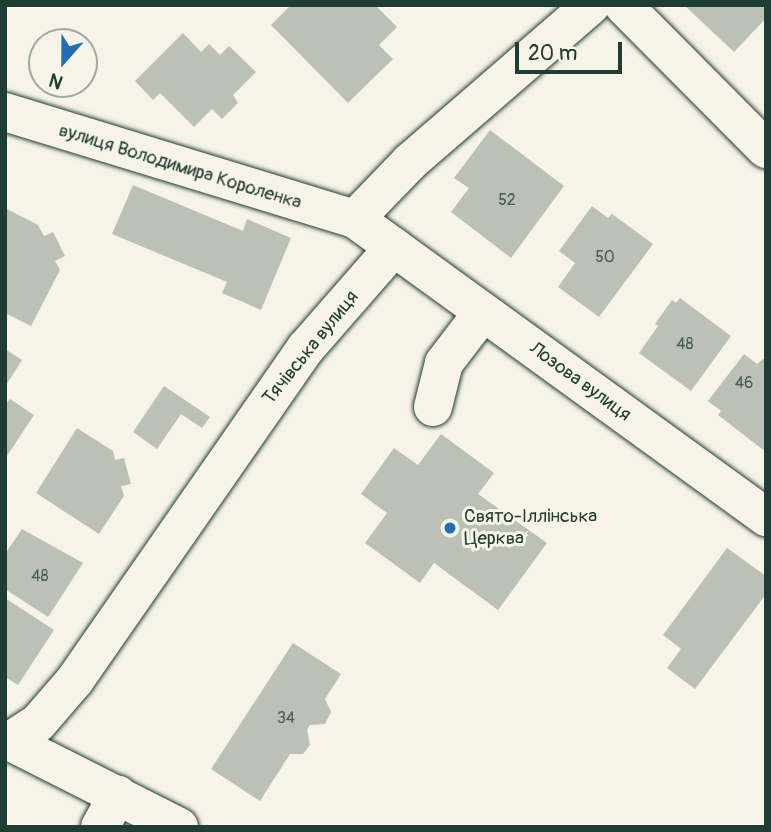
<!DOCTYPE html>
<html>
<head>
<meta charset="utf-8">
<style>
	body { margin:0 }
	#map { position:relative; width:771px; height:832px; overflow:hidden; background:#f7f3e8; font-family:Pangolin,sans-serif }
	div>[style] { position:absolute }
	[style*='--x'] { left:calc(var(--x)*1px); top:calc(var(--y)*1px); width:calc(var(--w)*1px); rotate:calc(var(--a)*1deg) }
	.building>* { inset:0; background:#bbc1b6 }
	.roads { filter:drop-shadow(0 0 2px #1f3d34) drop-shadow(0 0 2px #1f3d34) }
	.minor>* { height:38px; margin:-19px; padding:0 19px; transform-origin:19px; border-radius:19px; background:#f7f3e8 }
	.dots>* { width:19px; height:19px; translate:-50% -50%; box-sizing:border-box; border:4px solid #f7f3e8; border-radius:50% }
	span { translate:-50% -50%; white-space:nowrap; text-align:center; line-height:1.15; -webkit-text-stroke:6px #f7f3e8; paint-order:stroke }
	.number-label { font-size:16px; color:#465e54 }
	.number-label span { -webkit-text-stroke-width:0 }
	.street-label { font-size:19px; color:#1f3d34 }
	.poi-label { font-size:19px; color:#1f3d34 }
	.left { translate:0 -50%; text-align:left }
	.frame { position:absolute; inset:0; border:7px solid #1f3d34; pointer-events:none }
	.north { position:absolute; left:28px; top:28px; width:70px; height:70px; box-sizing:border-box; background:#f7f3e8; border:2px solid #a1aaa0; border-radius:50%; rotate:201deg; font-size:19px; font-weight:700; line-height:28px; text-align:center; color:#1f3d34 }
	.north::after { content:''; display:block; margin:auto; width:24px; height:32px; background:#1f6fb2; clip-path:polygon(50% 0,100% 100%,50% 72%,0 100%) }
	.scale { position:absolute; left:515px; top:42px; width:107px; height:32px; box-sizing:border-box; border:4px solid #1f3d34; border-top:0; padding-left:9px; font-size:21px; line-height:24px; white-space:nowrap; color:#1f3d34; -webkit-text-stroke:5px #f7f3e8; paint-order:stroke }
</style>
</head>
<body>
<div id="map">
	<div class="building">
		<i style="clip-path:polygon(291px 5px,375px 5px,397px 27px,379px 45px,393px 59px,348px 103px,271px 25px)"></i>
		<i style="clip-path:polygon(684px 5px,763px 5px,766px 18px,734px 52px)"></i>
		<i style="clip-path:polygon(183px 33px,201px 52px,209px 44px,220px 55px,229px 46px,256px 72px,233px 95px,238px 103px,222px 119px,212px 109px,194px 127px,160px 93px,153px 100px,135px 81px)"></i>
		<i style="clip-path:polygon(490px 130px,564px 186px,511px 258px,451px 212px,469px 188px,454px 178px)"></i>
		<i style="clip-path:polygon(133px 185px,243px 231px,247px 219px,291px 238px,261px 310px,222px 293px,227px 282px,112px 234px)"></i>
		<i style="clip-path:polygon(592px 206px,608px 218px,612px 214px,653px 244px,599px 317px,558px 287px,575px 263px,559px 251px)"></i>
		<i style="clip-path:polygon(5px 208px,38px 225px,44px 236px,53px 232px,65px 256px,55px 261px,60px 270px,31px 326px,5px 313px)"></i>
		<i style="clip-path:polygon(680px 298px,731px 336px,691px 391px,639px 353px,658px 326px,655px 324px,672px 300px,676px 303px)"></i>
		<i style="clip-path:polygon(5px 349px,22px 360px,5px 387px)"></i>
		<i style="clip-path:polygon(744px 354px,757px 364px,766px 357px,766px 452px,718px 415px,721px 411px,708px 401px)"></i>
		<i style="clip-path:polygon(164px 386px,210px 417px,202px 428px,181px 414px,157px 449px,133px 432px)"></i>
		<i style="clip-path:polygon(10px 399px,34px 415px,5px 459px,5px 405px)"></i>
		<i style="clip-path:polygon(77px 428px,113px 451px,115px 460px,124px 458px,131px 484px,121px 486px,124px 496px,99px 534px,36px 493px)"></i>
		<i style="clip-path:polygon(441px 434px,494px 473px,478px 494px,547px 543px,498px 610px,434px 563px,420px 583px,365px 543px,387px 513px,361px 494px,394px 448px,418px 465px)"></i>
		<i style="clip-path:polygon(22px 529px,83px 563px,48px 617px,5px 589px,5px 554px)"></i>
		<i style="clip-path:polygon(727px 548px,766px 576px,766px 594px,695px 689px,667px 668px,681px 649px,663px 635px)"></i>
		<i style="clip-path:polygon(5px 598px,54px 630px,18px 685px,5px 677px)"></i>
		<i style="clip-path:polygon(293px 643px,341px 674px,325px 699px,331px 712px,325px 724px,310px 725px,307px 730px,310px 745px,303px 754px,290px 754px,260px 801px,211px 769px)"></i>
	</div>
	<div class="roads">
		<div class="minor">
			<i style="--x:623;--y:5;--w:203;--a:45.2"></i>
			<i style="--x:5;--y:112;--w:366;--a:17"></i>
			<i style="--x:355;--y:219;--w:508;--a:35.94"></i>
			<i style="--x:355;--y:219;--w:79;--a:-46"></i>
			<i style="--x:410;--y:162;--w:240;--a:-40.9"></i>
			<i style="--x:433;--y:407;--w:45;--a:-76"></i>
			<i style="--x:444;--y:363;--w:64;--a:-52.6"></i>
			<i style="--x:5;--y:739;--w:195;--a:26.8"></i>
			<i style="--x:10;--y:741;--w:33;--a:-33"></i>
			<i style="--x:38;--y:723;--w:57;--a:-49.3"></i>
			<i style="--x:75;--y:680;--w:404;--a:-55.2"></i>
			<i style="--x:306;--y:348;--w:134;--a:-48.9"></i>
			<i style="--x:100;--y:827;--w:37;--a:-61"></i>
		</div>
	</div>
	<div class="dots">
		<i style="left:450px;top:528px;background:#1f6fb2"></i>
	</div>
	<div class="number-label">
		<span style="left:507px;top:200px">52</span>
		<span style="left:605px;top:257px">50</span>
		<span style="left:685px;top:344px">48</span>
		<span style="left:744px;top:383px">46</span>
		<span style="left:40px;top:576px">48</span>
		<span style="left:286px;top:718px">34</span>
	</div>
	<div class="street-label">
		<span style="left:180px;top:167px;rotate:17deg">вулиця Володимира Короленка</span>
		<span style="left:311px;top:348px;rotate:-51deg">Тячівська вулиця</span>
		<span style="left:580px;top:382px;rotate:36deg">Лозова вулиця</span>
	</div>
	<div class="poi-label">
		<span class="left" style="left:464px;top:528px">Свято-Іллінська<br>Церква</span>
	</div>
	<div class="frame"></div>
	<div class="north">N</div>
	<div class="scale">20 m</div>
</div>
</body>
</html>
